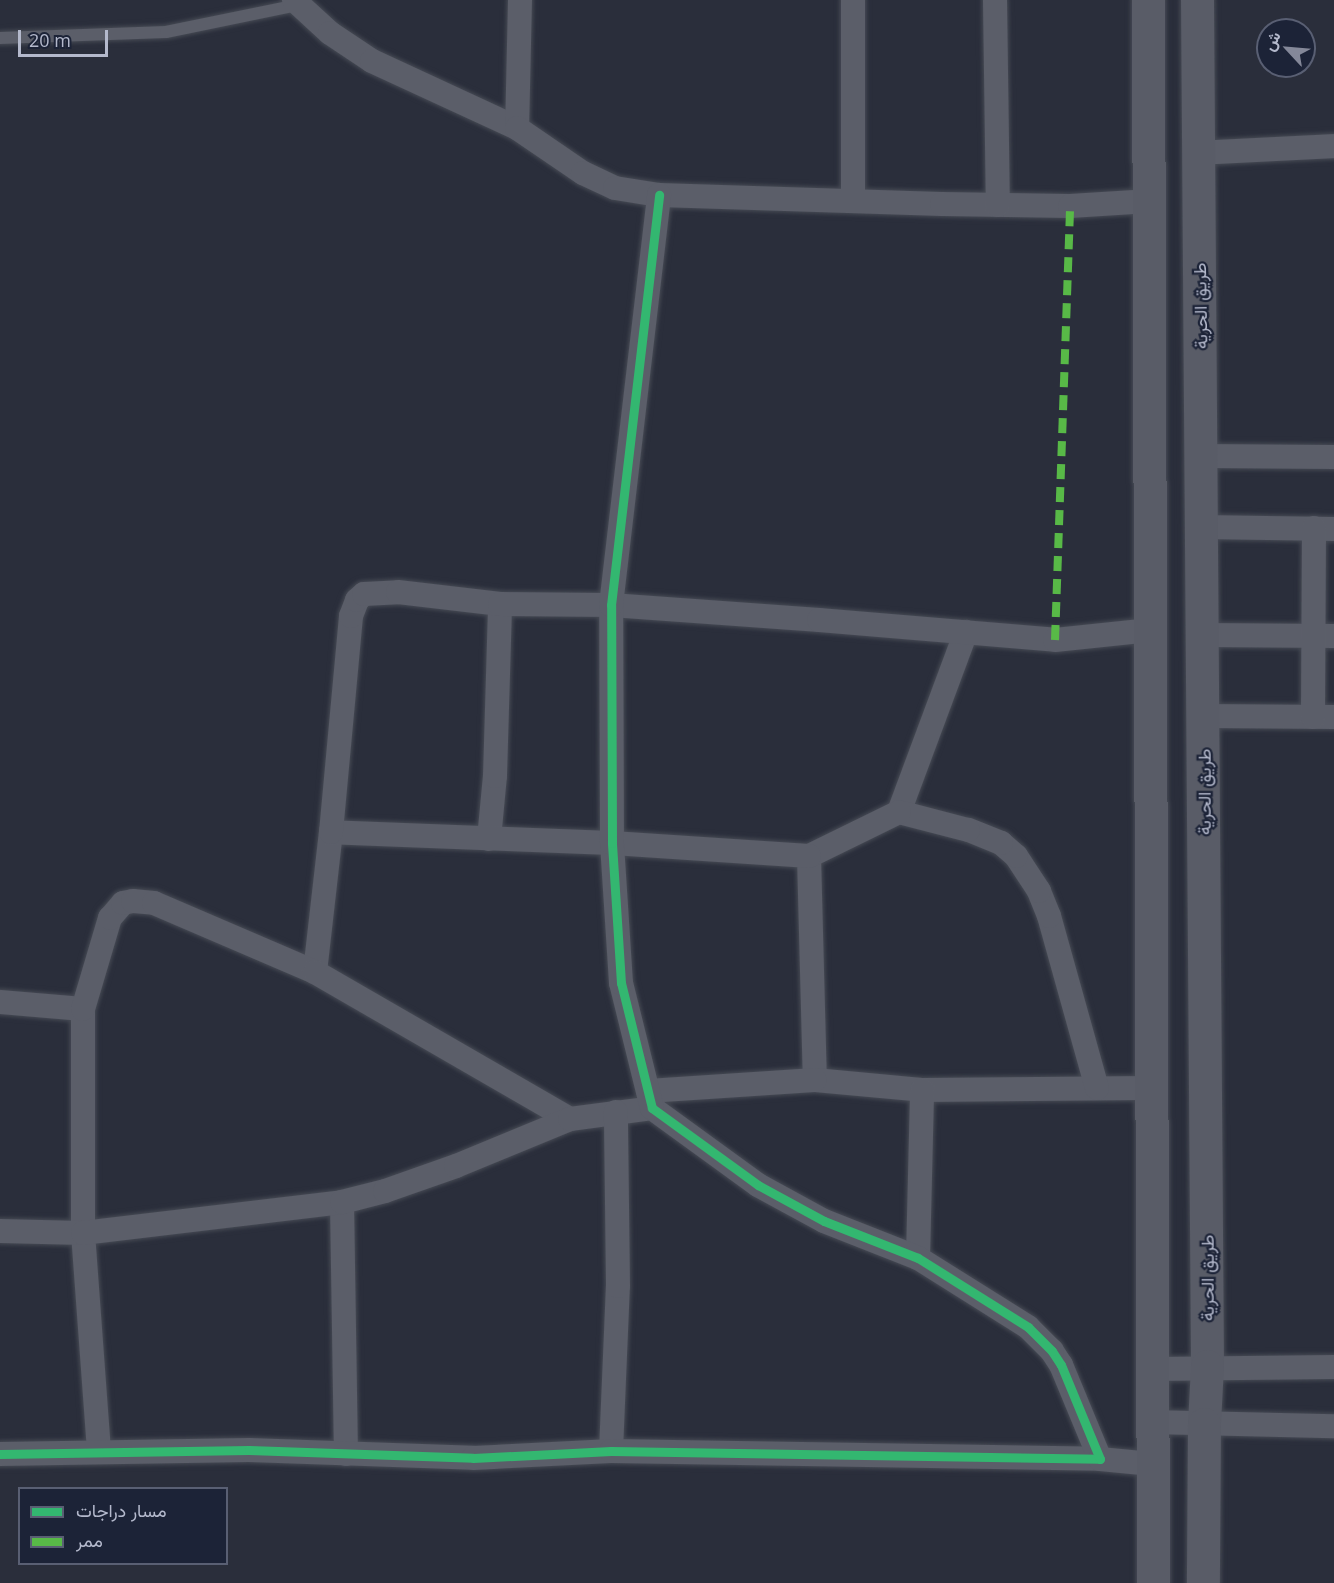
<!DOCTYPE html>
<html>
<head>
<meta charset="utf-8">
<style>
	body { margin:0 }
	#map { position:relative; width:1334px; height:1583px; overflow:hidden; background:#2a2e3b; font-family:"Open Sans",Vazirmatn,sans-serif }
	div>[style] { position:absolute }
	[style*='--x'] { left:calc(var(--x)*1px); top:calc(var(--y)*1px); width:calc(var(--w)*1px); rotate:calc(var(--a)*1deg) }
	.roads { filter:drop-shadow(0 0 2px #464a54) drop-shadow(0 0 2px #464a54) }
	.service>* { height:12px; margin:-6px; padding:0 6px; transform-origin:6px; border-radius:6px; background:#5b5e69 }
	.minor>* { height:24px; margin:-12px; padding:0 12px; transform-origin:12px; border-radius:12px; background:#5b5e69 }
	.secondary>* { height:33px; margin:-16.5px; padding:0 16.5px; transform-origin:16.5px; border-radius:16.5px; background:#595c67 }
	.quiet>* { height:8px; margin-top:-4px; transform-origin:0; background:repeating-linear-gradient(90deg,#58b947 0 15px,transparent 0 23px) }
	.cycleway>* { height:9px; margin:-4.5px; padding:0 4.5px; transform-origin:4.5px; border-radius:4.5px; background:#33b770 }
	span { translate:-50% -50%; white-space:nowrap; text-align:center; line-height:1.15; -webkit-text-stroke:4.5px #1c2337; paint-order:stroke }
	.street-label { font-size:18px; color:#b4b9cc }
	.legend { position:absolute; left:18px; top:1487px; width:210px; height:78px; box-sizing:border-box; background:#1c2337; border:2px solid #595f73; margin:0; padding:8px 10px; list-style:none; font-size:18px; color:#b4b9cc }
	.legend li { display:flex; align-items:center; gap:12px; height:30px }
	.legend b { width:30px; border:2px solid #595f73 }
	.north { position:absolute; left:1256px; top:18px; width:60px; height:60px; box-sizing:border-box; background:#1c2337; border:2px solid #595f73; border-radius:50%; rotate:296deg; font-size:16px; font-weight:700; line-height:24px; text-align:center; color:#b4b9cc }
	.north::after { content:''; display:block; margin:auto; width:21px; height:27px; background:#848899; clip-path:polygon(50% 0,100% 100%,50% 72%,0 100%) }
	.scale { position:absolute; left:18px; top:30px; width:90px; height:27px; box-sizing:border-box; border:3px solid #b4b9cc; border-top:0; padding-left:8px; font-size:18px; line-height:21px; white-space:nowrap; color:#b4b9cc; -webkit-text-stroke:4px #1c2337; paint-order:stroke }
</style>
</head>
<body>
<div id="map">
	<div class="roads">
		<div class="service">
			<i style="--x:0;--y:38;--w:166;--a:-2.1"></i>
			<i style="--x:166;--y:32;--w:135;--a:-11.6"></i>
		</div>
		<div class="minor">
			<i style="--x:294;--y:0;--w:49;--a:42.5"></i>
			<i style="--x:330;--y:33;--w:50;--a:33.7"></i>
			<i style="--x:372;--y:61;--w:160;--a:24.8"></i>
			<i style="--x:520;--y:0;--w:128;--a:91.3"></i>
			<i style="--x:517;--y:128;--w:80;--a:34.3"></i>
			<i style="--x:583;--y:173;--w:35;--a:25"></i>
			<i style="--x:615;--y:188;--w:45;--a:9"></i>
			<i style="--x:659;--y:195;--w:283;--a:1.8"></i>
			<i style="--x:942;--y:204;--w:128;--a:0.9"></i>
			<i style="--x:1070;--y:206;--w:80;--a:-3.6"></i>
			<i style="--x:995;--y:0;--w:205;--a:89.2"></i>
			<i style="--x:1198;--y:153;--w:136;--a:-2.9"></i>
			<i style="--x:853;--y:201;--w:201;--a:-90"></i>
			<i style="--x:1201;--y:456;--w:133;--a:0.4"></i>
			<i style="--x:1201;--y:527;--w:133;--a:0.9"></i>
			<i style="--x:1202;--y:635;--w:132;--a:0.4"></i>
			<i style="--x:1204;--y:716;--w:130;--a:0.4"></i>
			<i style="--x:1313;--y:717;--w:189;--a:-89.7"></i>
			<i style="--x:899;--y:812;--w:192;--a:-69.6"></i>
			<i style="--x:489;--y:839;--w:63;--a:-84.6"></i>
			<i style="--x:495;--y:776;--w:172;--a:-88.3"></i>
			<i style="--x:809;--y:856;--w:224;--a:88.5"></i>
			<i style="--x:815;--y:1080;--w:107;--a:5.3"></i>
			<i style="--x:922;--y:1090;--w:229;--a:-0.5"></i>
			<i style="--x:315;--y:972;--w:141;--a:-83.5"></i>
			<i style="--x:0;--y:1002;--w:83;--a:4.8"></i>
			<i style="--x:83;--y:1009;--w:224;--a:90"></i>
			<i style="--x:83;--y:1233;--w:219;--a:85.8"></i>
			<i style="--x:83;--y:1009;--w:95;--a:-73.5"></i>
			<i style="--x:110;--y:918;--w:20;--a:-49"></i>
			<i style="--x:123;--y:903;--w:10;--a:-11"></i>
			<i style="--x:133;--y:901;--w:21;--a:5"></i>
			<i style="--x:154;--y:903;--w:175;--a:23.2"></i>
			<i style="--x:315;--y:972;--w:294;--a:30"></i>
			<i style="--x:1097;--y:1088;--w:179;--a:-105.6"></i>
			<i style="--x:1049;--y:916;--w:27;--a:-112"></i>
			<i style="--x:1039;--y:891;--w:42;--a:-123.3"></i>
			<i style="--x:1016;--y:856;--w:20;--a:-139"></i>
			<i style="--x:1001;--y:843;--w:35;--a:-158"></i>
			<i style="--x:968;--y:830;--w:71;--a:-165.4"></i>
			<i style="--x:899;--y:812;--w:100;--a:153.9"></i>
			<i style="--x:809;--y:856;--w:197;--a:-176.2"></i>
			<i style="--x:612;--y:843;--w:281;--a:-177.8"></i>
			<i style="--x:331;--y:832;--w:217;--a:-84.7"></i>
			<i style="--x:351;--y:616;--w:17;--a:-69"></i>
			<i style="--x:357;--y:600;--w:9;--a:-41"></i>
			<i style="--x:364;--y:594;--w:34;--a:-3"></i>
			<i style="--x:398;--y:592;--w:103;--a:6.7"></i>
			<i style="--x:500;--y:604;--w:111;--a:0.5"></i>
			<i style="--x:611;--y:605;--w:209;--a:4.1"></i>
			<i style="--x:819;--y:620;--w:237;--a:4.8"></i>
			<i style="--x:1055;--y:640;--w:96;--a:-6"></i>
			<i style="--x:648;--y:1091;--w:167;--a:-3.8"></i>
			<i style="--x:342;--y:1202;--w:252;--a:89.1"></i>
			<i style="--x:0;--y:1231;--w:83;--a:1.4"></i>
			<i style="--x:83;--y:1233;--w:261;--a:-6.8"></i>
			<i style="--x:342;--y:1202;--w:44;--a:-14.3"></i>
			<i style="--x:385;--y:1191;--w:75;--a:-19.4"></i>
			<i style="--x:456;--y:1166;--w:123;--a:-22.4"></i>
			<i style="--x:570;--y:1119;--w:83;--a:-7.6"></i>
			<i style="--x:918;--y:1258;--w:168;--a:-88.6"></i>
			<i style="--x:1153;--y:1369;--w:181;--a:-0.6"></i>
			<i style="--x:1151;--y:1422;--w:183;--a:1.3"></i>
			<i style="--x:611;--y:1451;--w:165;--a:-87.6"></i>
			<i style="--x:618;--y:1286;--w:174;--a:-90.7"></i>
			<i style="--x:0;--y:1454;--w:249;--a:-0.9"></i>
			<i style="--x:249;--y:1450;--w:224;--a:2"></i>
			<i style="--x:473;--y:1458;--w:138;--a:-2.9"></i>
			<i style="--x:611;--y:1451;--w:489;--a:0.9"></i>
			<i style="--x:1100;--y:1459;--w:102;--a:-112.5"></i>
			<i style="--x:1061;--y:1365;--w:17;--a:-123"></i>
			<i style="--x:1052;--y:1351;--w:34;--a:-135"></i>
			<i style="--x:1028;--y:1327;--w:130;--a:-147.9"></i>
			<i style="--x:918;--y:1258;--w:101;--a:-158.5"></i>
			<i style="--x:824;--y:1221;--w:75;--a:-151.4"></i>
			<i style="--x:758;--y:1185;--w:131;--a:-144"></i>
			<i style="--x:652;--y:1108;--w:129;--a:-103.9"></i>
			<i style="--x:621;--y:983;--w:140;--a:-93.7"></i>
			<i style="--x:612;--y:843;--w:238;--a:-90.2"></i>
			<i style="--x:611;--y:605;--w:413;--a:-83.3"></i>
			<i style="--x:1100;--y:1459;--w:52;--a:5.5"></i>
		</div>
		<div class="secondary">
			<i style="--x:1148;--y:0;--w:1583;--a:89.82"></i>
			<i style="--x:1197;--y:0;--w:1366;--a:89.58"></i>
			<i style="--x:1207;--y:1366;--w:58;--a:93"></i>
			<i style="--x:1204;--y:1424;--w:159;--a:90.4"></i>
		</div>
	</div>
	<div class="quiet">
		<i style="--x:1055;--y:640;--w:434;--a:-88"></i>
	</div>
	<div class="cycleway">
		<i style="--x:0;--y:1454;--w:249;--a:-0.9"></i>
		<i style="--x:249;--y:1450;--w:224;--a:2"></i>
		<i style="--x:473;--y:1458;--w:138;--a:-2.9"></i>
		<i style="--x:611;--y:1451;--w:489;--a:0.9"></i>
		<i style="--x:1100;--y:1459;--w:102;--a:-112.5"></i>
		<i style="--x:1061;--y:1365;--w:17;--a:-123"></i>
		<i style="--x:1052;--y:1351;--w:34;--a:-135"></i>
		<i style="--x:1028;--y:1327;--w:130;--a:-147.9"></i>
		<i style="--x:918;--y:1258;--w:101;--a:-158.5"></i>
		<i style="--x:824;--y:1221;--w:75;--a:-151.4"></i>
		<i style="--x:758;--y:1185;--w:131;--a:-144"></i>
		<i style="--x:652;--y:1108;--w:129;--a:-103.9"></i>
		<i style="--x:621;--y:983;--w:140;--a:-93.7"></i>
		<i style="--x:612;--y:843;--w:238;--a:-90.2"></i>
		<i style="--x:611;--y:605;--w:413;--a:-83.3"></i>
	</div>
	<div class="street-label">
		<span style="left:1200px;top:306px;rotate:-91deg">طريق الحرية</span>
		<span style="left:1204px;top:792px;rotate:-90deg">طريق الحرية</span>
		<span style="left:1207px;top:1278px;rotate:-90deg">طريق الحرية</span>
	</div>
	<ul class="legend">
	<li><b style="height:8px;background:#33b770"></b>مسار دراجات</li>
	<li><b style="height:8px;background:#58b947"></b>ممر</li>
	</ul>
	<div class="north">ش</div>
	<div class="scale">20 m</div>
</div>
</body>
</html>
